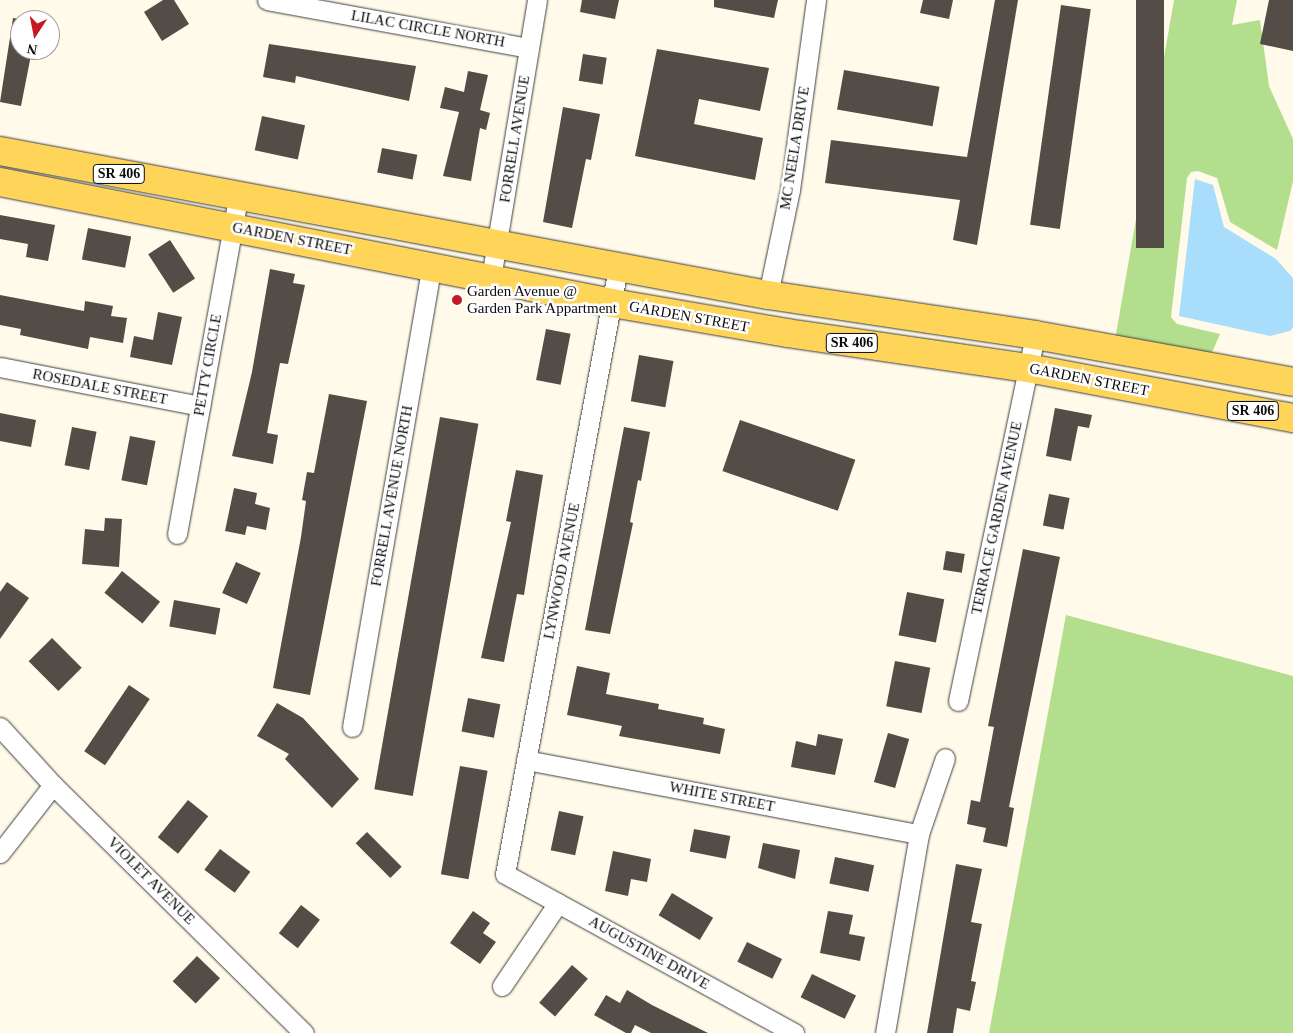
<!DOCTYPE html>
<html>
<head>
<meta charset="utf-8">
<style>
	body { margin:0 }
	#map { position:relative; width:1293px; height:1033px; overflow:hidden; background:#fffae9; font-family:"Times New Roman",serif }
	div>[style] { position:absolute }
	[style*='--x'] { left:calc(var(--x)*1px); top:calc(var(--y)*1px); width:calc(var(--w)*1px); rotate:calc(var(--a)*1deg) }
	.forest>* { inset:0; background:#b3de8d }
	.water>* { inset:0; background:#a8ddfb }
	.building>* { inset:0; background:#544c46; transform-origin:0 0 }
	.roads { filter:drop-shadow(0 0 1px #3e3e3e) drop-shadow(0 0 1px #3e3e3e) }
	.minor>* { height:19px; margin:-9.5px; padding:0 9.5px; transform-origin:9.5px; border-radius:9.5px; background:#fff }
	.primary>* { height:28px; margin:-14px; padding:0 14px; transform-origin:14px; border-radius:14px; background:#ffd559 }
	.dots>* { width:14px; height:14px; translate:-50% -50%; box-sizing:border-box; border:2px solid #fff; border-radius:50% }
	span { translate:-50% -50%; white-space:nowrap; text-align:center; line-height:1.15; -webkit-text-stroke:5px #fff; paint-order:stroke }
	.shield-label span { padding:1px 4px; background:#fff; border:1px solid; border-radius:4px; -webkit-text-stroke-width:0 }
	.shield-label { font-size:14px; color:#0b0b0b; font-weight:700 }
	.street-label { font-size:15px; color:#0b0b0b }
	.poi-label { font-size:15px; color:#0b0b0b }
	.left { translate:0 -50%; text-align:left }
	.north { position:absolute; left:10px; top:10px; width:50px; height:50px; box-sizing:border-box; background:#fff; border:1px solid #9d9d9d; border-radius:50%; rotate:191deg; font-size:14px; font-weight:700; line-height:20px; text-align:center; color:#0b0b0b }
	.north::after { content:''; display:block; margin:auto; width:18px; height:22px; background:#c51822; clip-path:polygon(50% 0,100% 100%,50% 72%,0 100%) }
</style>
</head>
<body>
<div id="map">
	<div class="forest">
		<i style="clip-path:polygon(1174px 0,1237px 0,1232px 25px,1260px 20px,1269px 86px,1293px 139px,1293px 181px,1277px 250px,1230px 222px,1217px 178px,1198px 171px,1191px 172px,1187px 178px,1171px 317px,1177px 324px,1220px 334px,1210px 357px,1115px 340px)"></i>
		<i style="clip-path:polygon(1066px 615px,1293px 676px,1293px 1033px,989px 1033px)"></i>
	</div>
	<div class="water">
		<i style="clip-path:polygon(1195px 179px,1213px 185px,1224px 227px,1276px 259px,1293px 278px,1293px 327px,1290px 331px,1270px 336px,1179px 316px)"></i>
	</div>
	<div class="building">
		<i style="clip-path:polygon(163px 0,174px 0,189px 24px,162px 41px,144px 12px)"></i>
		<i style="clip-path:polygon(582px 0,619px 0,615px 19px,580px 12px)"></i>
		<i style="clip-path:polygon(714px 0,778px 0,774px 18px,714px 7px)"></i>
		<i style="clip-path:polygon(923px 0,953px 0,949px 19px,920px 13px)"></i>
		<i style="clip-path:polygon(995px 0,1018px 0,977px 245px,953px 240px,960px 200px,825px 183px,831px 140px,967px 157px)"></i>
		<i style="left:1136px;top:0;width:28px;height:248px"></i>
		<i style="clip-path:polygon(1269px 0,1293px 0,1293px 51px,1260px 44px)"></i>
		<i style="left:1061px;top:5px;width:30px;height:222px;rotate:8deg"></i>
		<i style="clip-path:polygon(13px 18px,20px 19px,20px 50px,32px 50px,21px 106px,0 102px)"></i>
		<i style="clip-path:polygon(269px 44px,416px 66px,409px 101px,296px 76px,295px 83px,263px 77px)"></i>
		<i style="clip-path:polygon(657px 49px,769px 68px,760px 111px,699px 99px,694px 124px,763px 138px,755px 180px,635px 156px)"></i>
		<i style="left:583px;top:54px;width:24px;height:27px;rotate:9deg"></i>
		<i style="left:844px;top:70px;width:97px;height:40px;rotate:10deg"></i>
		<i style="clip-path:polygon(468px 71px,488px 75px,480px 110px,490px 113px,486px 130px,480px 128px,471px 181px,443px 176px,459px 112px,440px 108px,445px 87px,464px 92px)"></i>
		<i style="clip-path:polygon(563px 107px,600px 114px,591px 160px,586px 159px,572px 228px,543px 222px)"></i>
		<i style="left:262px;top:116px;width:44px;height:35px;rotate:12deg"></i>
		<i style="left:382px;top:148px;width:36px;height:25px;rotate:11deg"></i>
		<i style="clip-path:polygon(0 215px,55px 225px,48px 261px,26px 257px,28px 244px,0 239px)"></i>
		<i style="left:88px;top:228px;width:44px;height:32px;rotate:11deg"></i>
		<i style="left:170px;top:240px;width:46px;height:26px;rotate:57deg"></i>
		<i style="clip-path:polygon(270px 269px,295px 274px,293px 283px,305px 285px,288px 364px,280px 363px,267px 433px,278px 435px,273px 464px,232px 456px,252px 372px)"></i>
		<i style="clip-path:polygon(0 295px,84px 311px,85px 301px,113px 306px,111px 316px,127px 318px,123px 343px,90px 337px,88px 349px,20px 335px,21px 329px,0 325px)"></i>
		<i style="clip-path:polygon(158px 312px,182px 317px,172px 365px,130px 357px,134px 336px,153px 340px)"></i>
		<i style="left:546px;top:329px;width:25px;height:52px;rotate:11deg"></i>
		<i style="left:639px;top:355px;width:35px;height:47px;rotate:10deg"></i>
		<i style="clip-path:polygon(329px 394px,367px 401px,310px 695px,273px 688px,301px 537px,306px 501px,302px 500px,307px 472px,314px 473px)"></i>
		<i style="clip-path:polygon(1055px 408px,1092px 415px,1089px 428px,1078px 426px,1071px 461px,1046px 456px)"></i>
		<i style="clip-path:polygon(0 413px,36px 420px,31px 447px,0 441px)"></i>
		<i style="left:440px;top:417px;width:39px;height:378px;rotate:10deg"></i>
		<i style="left:740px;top:420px;width:122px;height:54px;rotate:19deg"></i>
		<i style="left:72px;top:427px;width:25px;height:39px;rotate:11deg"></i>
		<i style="clip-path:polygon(624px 427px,650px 432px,641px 481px,638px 480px,630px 522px,633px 523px,610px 634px,585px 630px)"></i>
		<i style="left:130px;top:436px;width:26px;height:45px;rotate:11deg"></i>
		<i style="clip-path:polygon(516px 470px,543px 475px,524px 595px,517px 594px,504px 662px,481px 658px,511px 522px,506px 521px)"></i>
		<i style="clip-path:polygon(234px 488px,257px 493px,255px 504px,270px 508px,266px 530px,247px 526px,245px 535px,225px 531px)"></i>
		<i style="left:1049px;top:494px;width:21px;height:32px;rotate:11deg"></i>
		<i style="clip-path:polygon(105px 518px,122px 519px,119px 567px,82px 564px,85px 529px,104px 531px)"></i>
		<i style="clip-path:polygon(1023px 549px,1060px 557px,1009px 807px,1014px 808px,1007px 847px,983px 842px,986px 828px,967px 824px,971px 800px,980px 802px,994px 727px,988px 726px)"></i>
		<i style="left:946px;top:551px;width:19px;height:19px;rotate:9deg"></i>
		<i style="left:236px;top:562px;width:27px;height:34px;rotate:24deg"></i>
		<i style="left:122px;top:571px;width:49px;height:28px;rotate:39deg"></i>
		<i style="clip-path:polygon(7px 582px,29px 598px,0 639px,0 592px)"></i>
		<i style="left:907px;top:592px;width:38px;height:44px;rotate:11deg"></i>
		<i style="left:174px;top:600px;width:47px;height:27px;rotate:10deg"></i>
		<i style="left:52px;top:638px;width:42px;height:33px;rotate:45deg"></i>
		<i style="left:895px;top:661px;width:36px;height:46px;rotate:11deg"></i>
		<i style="clip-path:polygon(577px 666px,610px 673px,606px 694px,659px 704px,658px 709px,704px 718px,703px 724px,725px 729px,720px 754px,619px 736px,622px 726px,567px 715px)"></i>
		<i style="left:129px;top:685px;width:25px;height:80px;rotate:34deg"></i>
		<i style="left:468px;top:698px;width:33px;height:34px;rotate:11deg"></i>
		<i style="clip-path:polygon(277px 703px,303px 718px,359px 779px,332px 808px,285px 759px,289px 754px,257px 736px)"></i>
		<i style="left:888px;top:733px;width:22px;height:51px;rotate:16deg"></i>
		<i style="clip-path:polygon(818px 734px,843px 739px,835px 775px,791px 767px,796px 741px,816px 746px)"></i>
		<i style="left:460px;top:766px;width:28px;height:110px;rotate:10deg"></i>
		<i style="left:188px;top:800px;width:26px;height:48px;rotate:39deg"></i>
		<i style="left:559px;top:811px;width:25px;height:40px;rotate:12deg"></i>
		<i style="left:694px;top:829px;width:37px;height:23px;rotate:11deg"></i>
		<i style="left:367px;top:832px;width:49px;height:16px;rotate:45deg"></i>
		<i style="clip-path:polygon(763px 843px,800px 850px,795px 879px,758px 868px)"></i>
		<i style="left:220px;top:849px;width:38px;height:26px;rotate:37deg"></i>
		<i style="clip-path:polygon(613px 851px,651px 859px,647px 882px,631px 879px,628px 896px,605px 891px)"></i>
		<i style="left:835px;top:857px;width:40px;height:27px;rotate:12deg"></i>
		<i style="clip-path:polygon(956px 864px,982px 869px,971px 922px,982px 924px,971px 981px,976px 982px,970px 1011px,957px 1008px,953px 1033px,927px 1033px)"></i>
		<i style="left:672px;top:893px;width:48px;height:26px;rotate:31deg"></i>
		<i style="left:301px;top:905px;width:24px;height:36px;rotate:38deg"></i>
		<i style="clip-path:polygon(473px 911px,490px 923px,483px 933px,496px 942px,480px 964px,450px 943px)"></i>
		<i style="clip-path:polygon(828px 911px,853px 915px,849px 934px,865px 937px,860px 961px,820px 953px)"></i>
		<i style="left:747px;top:942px;width:39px;height:22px;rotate:26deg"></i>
		<i style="left:197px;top:956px;width:32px;height:35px;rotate:44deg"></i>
		<i style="left:572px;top:965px;width:21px;height:50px;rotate:41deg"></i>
		<i style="left:812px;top:974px;width:49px;height:26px;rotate:26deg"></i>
		<i style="clip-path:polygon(627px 990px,652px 1005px,708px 1033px,651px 1033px,635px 1025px,631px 1033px,626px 1033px,594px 1015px,606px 995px,620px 1003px)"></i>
	</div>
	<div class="roads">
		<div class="minor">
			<i style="--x:267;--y:0;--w:266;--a:10.4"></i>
			<i style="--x:618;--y:268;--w:616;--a:100.56"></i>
			<i style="--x:505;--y:874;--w:330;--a:28.8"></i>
			<i style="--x:491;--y:278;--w:282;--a:-80.6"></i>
			<i style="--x:768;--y:295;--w:107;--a:-78.2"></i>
			<i style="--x:790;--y:190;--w:192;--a:-82.2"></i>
			<i style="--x:0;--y:367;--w:204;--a:11"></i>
			<i style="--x:177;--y:534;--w:342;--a:-79.7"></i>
			<i style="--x:958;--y:701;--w:374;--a:-78.1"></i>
			<i style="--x:0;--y:727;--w:79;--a:47.6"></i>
			<i style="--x:53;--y:785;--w:353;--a:44.7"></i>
			<i style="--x:352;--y:727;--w:468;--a:-80.2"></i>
			<i style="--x:526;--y:760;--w:400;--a:10.7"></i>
			<i style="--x:0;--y:853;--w:86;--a:-52.1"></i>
			<i style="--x:502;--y:986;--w:100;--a:-56"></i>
			<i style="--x:885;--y:1033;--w:202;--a:-80.3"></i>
			<i style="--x:919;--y:834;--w:80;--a:-71.1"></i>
		</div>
		<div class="primary">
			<i style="--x:0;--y:151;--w:781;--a:10.62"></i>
			<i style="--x:768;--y:295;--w:270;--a:8.5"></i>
			<i style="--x:1035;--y:335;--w:262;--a:10.3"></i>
			<i style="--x:0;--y:182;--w:624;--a:11.18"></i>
			<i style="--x:612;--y:303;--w:178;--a:9.7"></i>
			<i style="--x:787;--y:333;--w:244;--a:8.3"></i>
			<i style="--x:1028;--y:368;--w:270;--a:10.7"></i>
		</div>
	</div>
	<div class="dots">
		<i style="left:457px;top:300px;background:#c51822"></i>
	</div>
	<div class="shield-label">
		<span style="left:119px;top:174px">SR 406</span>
		<span style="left:852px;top:343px">SR 406</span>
		<span style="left:1253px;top:411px">SR 406</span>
	</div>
	<div class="street-label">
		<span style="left:428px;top:29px;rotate:10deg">LILAC CIRCLE NORTH</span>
		<span style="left:515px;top:139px;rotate:-81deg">FORRELL AVENUE</span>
		<span style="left:795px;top:148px;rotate:-81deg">MC NEELA DRIVE</span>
		<span style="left:292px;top:239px;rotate:11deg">GARDEN STREET</span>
		<span style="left:689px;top:317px;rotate:10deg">GARDEN STREET</span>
		<span style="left:208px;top:365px;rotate:-80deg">PETTY CIRCLE</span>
		<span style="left:1089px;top:380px;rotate:11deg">GARDEN STREET</span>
		<span style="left:100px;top:387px;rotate:11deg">ROSEDALE STREET</span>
		<span style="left:392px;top:496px;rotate:-80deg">FORRELL AVENUE NORTH</span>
		<span style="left:997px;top:518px;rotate:-78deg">TERRACE GARDEN AVENUE</span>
		<span style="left:562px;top:571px;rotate:-79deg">LYNWOOD AVENUE</span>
		<span style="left:722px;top:797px;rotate:11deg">WHITE STREET</span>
		<span style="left:151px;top:881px;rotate:45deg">VIOLET AVENUE</span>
		<span style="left:649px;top:953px;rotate:29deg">AUGUSTINE DRIVE</span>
	</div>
	<div class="poi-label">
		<span class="left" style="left:467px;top:300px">Garden Avenue @<br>Garden Park Appartment</span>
	</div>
	<div class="north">N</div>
</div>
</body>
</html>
